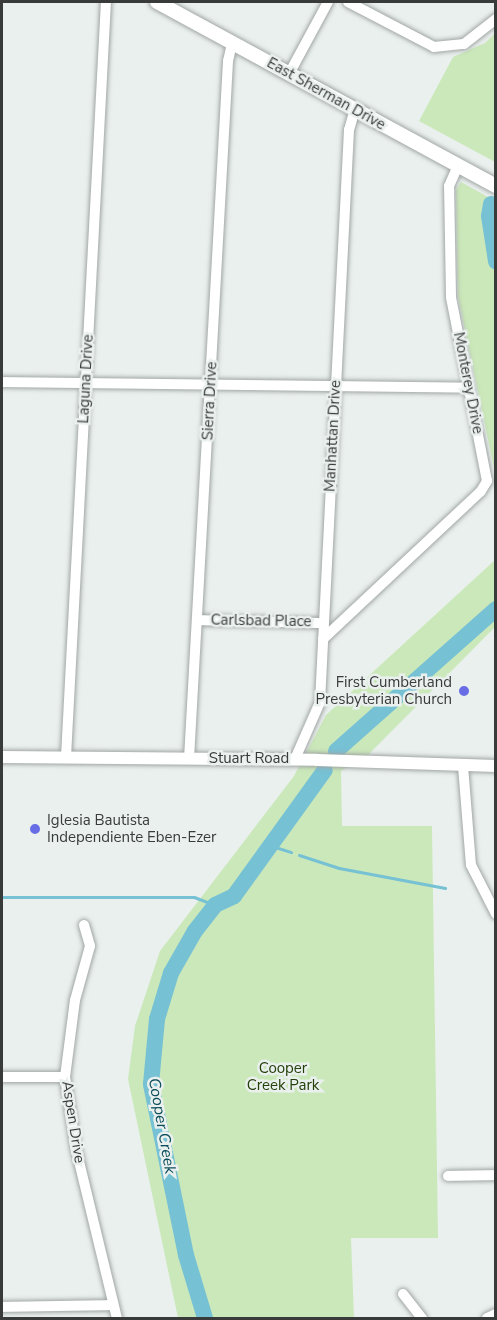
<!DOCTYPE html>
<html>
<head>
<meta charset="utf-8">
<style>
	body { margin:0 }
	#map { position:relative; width:497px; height:1320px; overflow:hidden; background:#eaf0ee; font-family:"Nunito Sans",sans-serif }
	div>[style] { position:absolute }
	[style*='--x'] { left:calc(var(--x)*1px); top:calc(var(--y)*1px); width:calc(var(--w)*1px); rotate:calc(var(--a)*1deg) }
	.green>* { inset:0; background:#cbe8ba }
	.stream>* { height:3px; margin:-1.5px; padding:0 1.5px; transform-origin:1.5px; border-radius:1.5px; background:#76c1d4 }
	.river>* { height:16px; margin:-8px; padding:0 8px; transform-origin:8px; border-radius:8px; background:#76c1d4 }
	.roads { filter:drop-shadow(0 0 2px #a1a7a5) drop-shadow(0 0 2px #a1a7a5) }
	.minor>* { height:10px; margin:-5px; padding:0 5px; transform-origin:5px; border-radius:5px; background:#fff }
	.tertiary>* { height:12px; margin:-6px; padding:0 6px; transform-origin:6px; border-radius:6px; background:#fff }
	.secondary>* { height:14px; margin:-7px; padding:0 7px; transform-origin:7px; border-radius:7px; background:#fff }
	.dots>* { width:16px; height:16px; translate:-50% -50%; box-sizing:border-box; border:3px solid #eaf0ee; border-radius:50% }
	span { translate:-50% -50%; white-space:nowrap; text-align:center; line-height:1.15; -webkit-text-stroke:5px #eaf0ee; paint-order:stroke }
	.street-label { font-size:15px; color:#393b3b }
	.poi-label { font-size:15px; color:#393b3b }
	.right { translate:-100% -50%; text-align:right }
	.left { translate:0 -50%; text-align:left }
	.park-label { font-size:15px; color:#234009 }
	.water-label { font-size:16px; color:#0c4e5c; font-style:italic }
	.frame { position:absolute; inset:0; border:3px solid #393b3b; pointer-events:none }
</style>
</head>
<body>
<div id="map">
	<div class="green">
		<i style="clip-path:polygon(495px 33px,496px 159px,495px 162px,419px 121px,453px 57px,485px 43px)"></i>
		<i style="clip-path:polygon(461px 182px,495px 201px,495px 473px,458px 296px,456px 190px)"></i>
		<i style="clip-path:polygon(495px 560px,495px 627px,368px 755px,341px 771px,342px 826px,432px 826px,438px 1238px,351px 1238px,354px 1318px,178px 1318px,128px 1079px,135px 1026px,160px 951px,294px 776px,326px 715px)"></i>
	</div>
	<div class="stream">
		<i style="--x:272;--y:846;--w:20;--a:18"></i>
		<i style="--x:299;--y:855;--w:42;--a:18"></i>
		<i style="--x:339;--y:868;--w:108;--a:10.7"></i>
		<i style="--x:2;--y:897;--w:192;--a:0"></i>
		<i style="--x:194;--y:897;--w:22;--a:21"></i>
	</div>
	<div class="river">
		<i style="--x:491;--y:204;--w:12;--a:99"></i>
		<i style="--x:489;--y:216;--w:46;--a:81.2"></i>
		<i style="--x:336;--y:751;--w:214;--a:-41.6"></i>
		<i style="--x:205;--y:1318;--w:66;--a:-106.8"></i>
		<i style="--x:186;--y:1255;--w:175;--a:-101.6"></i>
		<i style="--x:151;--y:1084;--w:65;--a:-84.7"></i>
		<i style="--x:157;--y:1019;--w:48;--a:-73.1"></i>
		<i style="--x:171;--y:973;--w:48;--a:-60.3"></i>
		<i style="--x:195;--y:931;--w:33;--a:-52"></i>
		<i style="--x:215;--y:905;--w:21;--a:-25"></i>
		<i style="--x:234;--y:896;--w:155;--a:-54.2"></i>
	</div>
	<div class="roads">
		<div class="minor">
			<i style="--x:348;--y:2;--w:97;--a:27.6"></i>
			<i style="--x:434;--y:47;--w:30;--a:-6"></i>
			<i style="--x:464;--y:44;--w:41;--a:-38"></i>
			<i style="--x:289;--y:74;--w:82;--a:-61.6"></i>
			<i style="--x:2;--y:382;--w:467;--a:0.7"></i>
			<i style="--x:198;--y:620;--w:125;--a:1.4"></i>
			<i style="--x:323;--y:639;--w:216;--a:-43.1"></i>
			<i style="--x:481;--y:491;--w:12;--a:-59"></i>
			<i style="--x:487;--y:481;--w:187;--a:-101.1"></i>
			<i style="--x:451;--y:297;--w:111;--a:-91"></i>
			<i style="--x:449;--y:186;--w:22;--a:-66"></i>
			<i style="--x:66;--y:757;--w:756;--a:-86.97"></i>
			<i style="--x:189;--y:759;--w:699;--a:-86.8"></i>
			<i style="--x:228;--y:61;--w:18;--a:-77"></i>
			<i style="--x:295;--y:759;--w:62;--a:-66.3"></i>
			<i style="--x:320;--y:702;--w:573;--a:-87.1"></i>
			<i style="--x:349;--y:130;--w:22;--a:-74"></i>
			<i style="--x:463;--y:766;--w:99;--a:85.4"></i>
			<i style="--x:471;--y:865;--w:55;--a:63"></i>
			<i style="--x:84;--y:925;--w:22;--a:74"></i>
			<i style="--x:90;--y:946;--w:56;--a:105.5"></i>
			<i style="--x:75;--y:1000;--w:78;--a:97.4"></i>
			<i style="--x:65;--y:1077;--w:73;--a:81.3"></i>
			<i style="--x:76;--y:1149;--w:174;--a:76.4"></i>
			<i style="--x:2;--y:1077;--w:63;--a:0"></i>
			<i style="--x:448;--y:1176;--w:48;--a:-1.2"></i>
			<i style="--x:403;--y:1294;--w:31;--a:52"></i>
			<i style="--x:2;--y:1307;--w:111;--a:-1"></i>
			<i style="--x:487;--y:1318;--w:10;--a:-24"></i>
		</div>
		<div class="tertiary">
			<i style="--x:2;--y:757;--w:315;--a:0.5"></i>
			<i style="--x:317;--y:760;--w:179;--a:1.9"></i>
		</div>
		<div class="secondary">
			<i style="--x:157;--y:2;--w:386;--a:28.5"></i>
		</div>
	</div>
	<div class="dots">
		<i style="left:464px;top:691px;background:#686de6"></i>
		<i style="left:35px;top:829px;background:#686de6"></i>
	</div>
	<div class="street-label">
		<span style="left:326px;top:94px;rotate:29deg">East Sherman Drive</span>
		<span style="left:86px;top:379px;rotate:-87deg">Laguna Drive</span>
		<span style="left:468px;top:383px;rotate:79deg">Monterey Drive</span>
		<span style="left:210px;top:401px;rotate:-87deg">Sierra Drive</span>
		<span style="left:333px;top:436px;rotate:-87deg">Manhattan Drive</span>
		<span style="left:261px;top:621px;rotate:1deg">Carlsbad Place</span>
		<span style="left:249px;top:759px">Stuart Road</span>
		<span style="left:73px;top:1122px;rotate:81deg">Aspen Drive</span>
	</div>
	<div class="poi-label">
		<span class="right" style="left:452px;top:691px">First Cumberland<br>Presbyterian Church</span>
		<span class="left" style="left:47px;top:829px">Iglesia Bautista<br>Independiente Eben-Ezer</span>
	</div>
	<div class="park-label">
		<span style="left:283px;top:1077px">Cooper<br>Creek Park</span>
	</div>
	<div class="water-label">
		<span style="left:162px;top:1126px;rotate:80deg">Cooper Creek</span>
	</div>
	<div class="frame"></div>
</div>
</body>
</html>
